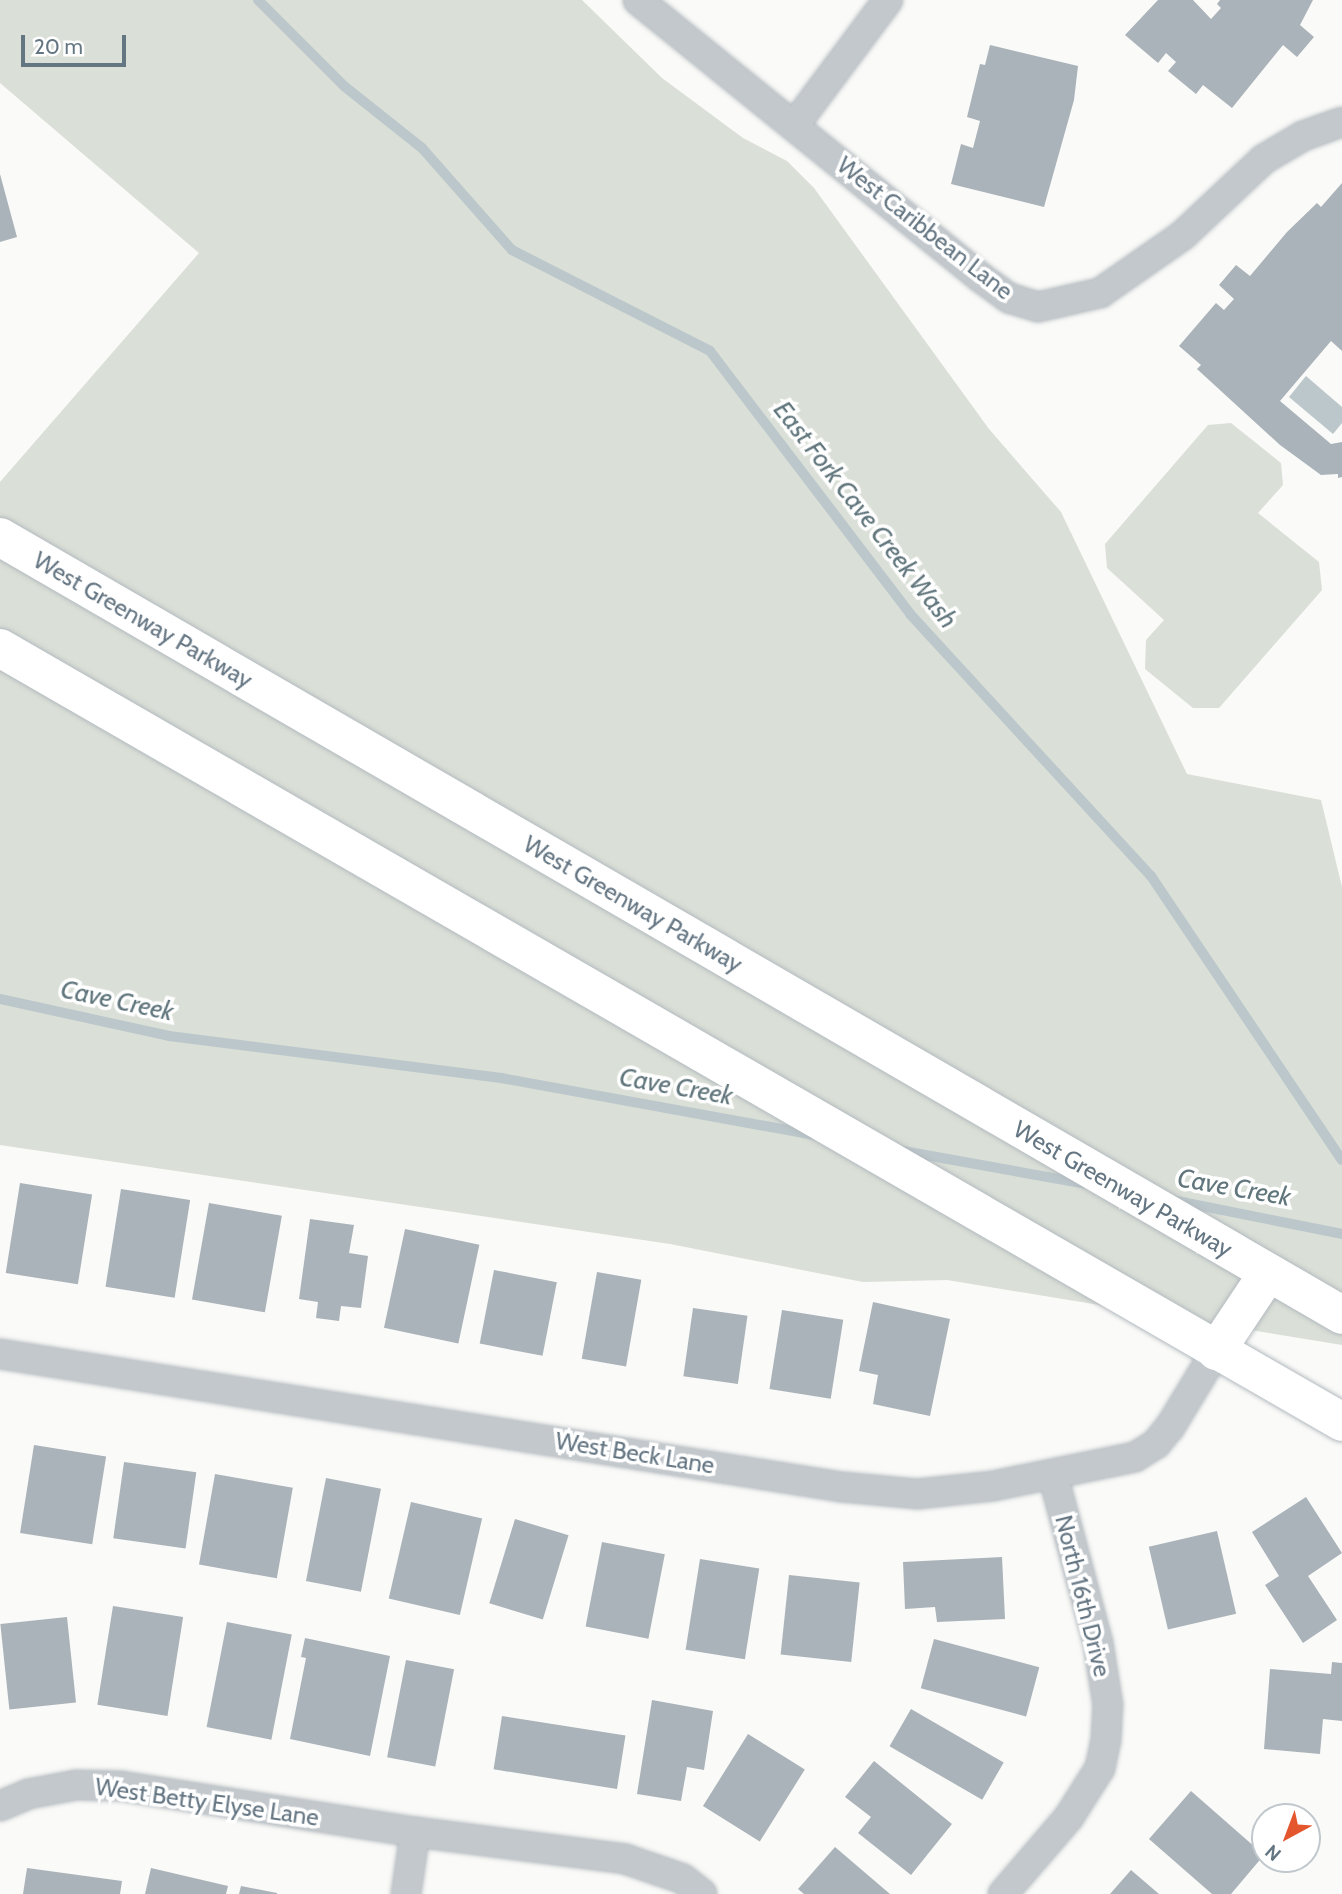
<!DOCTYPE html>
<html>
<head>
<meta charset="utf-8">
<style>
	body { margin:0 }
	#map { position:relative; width:1342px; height:1894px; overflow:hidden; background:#fafaf8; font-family:Cabin,sans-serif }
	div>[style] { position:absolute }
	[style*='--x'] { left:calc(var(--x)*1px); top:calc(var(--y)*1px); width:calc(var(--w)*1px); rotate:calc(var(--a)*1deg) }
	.green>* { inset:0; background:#dadfd7 }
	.water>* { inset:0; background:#bbc7cb }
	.stream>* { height:10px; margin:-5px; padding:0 5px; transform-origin:5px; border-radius:5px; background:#bbc7cb }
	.building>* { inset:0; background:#aab3b9; transform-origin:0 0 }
	.roads { filter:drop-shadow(0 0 2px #b3babf) drop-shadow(0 0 2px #b3babf) }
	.street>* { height:28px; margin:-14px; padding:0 14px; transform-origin:14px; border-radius:14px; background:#c3c8cc }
	.secondary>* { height:38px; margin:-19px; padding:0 19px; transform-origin:19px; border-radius:19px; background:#fff }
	span { translate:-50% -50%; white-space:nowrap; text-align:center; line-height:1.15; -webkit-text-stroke:7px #fff; paint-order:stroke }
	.street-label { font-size:24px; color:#657683 }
	.water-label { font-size:26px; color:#60757c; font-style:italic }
	.north { position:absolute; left:1251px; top:1803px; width:70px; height:70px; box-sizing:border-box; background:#fff; border:2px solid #c1c8cd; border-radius:50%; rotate:221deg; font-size:19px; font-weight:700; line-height:28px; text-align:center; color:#657683 }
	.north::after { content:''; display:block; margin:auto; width:24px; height:32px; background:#e4572e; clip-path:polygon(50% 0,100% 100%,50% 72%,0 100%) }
	.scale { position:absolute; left:21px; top:35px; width:105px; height:32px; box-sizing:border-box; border:4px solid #657683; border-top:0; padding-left:9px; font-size:21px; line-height:24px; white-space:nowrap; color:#657683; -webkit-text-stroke:5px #fff; paint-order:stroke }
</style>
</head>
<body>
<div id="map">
	<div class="green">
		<i style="clip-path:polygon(0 0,582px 0,662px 78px,743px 138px,787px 161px,814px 188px,989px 429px,1061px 512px,1187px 774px,1321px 800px,1342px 887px,1342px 1345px,947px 1280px,863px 1282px,670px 1244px,0 1145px,0 482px,199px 253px,0 83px)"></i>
		<i style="clip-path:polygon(1231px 423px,1281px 463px,1283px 485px,1258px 513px,1319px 562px,1322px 590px,1219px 708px,1193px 708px,1145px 669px,1146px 640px,1164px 620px,1107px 568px,1105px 544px,1208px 425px)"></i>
	</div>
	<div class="water">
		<i style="clip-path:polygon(1306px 376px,1342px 407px,1342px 423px,1333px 434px,1289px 397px)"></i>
	</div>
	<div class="stream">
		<i style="--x:258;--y:0;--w:122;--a:45"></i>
		<i style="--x:344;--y:86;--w:100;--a:38.5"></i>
		<i style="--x:422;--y:148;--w:136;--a:48.6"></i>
		<i style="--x:512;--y:250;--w:222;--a:27"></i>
		<i style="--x:710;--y:351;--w:330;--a:52.7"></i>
		<i style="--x:910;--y:614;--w:356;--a:47.4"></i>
		<i style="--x:1151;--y:876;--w:342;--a:56.1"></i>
		<i style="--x:0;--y:999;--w:173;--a:12.3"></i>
		<i style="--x:169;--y:1036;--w:335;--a:7.2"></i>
		<i style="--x:501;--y:1078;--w:319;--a:10.3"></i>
		<i style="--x:903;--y:1151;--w:187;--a:10.2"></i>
		<i style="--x:1172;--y:1200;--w:173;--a:11.3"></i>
	</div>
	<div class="building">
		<i style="clip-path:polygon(1158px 0,1193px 0,1211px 19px,1221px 8px,1217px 4px,1220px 0,1313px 0,1300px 25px,1314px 37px,1297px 57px,1283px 45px,1232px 108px,1203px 85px,1196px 94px,1168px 71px,1176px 62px,1166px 53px,1158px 63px,1125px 35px)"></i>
		<i style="clip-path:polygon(990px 45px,1078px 66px,1074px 100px,1044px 207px,951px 184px,961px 144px,973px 148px,980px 121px,967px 117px,980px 64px,985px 65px)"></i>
		<i style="clip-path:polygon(0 174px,17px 237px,0 242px)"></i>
		<i style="clip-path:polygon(1342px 183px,1342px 351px,1331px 341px,1280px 401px,1331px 444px,1342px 442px,1342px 477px,1338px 478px,1338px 474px,1321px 475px,1280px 445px,1197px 369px,1201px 365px,1179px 346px,1216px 303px,1224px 310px,1234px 299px,1219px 285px,1236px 265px,1250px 276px,1287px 232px,1317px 203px,1321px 207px)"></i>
		<i style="left:20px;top:1183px;width:73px;height:91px;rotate:9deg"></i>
		<i style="left:121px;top:1189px;width:70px;height:99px;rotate:9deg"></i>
		<i style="left:209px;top:1203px;width:74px;height:98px;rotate:10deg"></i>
		<i style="clip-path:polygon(310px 1219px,354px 1225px,349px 1253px,368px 1256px,361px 1308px,341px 1306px,339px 1321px,316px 1318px,318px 1302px,299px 1299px)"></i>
		<i style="left:405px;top:1229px;width:76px;height:101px;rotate:12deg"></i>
		<i style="left:494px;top:1270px;width:64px;height:75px;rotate:11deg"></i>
		<i style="left:597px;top:1272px;width:45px;height:88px;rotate:10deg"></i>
		<i style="clip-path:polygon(873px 1302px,950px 1319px,930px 1416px,873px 1404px,878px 1375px,859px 1371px)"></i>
		<i style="left:693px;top:1308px;width:55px;height:69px;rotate:8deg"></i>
		<i style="left:782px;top:1310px;width:62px;height:80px;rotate:9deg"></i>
		<i style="left:34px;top:1445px;width:73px;height:89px;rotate:9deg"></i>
		<i style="left:124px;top:1462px;width:73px;height:77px;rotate:8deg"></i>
		<i style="left:215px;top:1474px;width:79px;height:92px;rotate:10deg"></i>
		<i style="left:326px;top:1478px;width:56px;height:105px;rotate:11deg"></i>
		<i style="clip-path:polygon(1306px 1497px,1342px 1553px,1308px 1576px,1337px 1620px,1303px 1643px,1265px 1585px,1279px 1576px,1252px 1532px)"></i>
		<i style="left:411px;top:1502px;width:73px;height:99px;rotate:13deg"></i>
		<i style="left:515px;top:1519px;width:56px;height:88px;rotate:17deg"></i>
		<i style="left:1217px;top:1531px;width:85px;height:70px;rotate:77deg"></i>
		<i style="left:602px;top:1542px;width:64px;height:86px;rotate:11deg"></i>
		<i style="clip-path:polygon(1002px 1557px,1005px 1619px,937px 1622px,935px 1607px,905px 1609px,903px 1562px)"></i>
		<i style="left:700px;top:1559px;width:60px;height:92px;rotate:9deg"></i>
		<i style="left:789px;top:1575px;width:71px;height:80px;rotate:6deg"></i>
		<i style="left:113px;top:1606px;width:71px;height:100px;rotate:9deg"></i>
		<i style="left:67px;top:1617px;width:86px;height:67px;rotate:84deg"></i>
		<i style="left:227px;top:1622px;width:66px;height:107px;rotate:11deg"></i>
		<i style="clip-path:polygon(305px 1638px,390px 1656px,370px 1756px,290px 1739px,306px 1658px,301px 1657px)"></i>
		<i style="left:934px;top:1639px;width:109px;height:51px;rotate:15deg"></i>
		<i style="left:406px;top:1660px;width:49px;height:99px;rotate:11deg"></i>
		<i style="clip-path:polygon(1332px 1662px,1342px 1663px,1342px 1721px,1323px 1719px,1320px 1754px,1264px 1749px,1270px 1669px,1331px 1674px)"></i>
		<i style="clip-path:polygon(652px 1700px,713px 1711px,704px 1770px,687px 1767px,681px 1801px,637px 1794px)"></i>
		<i style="left:911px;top:1709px;width:107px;height:43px;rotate:30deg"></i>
		<i style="left:502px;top:1716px;width:125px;height:54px;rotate:9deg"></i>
		<i style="left:748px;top:1734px;width:67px;height:85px;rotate:32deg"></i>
		<i style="clip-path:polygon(874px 1761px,952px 1824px,911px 1875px,858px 1833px,871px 1817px,845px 1797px)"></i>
		<i style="clip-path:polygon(1191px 1791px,1264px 1855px,1231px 1894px,1212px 1894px,1149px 1839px)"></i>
		<i style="clip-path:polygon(835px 1847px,890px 1894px,804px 1894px,798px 1889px)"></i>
		<i style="clip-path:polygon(27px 1868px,122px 1881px,120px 1894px,23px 1894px)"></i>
		<i style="clip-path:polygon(151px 1868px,228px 1886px,226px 1894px,145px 1894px)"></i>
		<i style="clip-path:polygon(1131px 1870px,1159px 1894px,1110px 1894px)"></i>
		<i style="clip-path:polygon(241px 1886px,277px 1893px,277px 1894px,239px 1894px)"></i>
	</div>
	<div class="roads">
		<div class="street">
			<i style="--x:638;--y:0;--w:440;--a:39"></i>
			<i style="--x:980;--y:277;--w:36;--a:36"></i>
			<i style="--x:1009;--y:298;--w:30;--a:17"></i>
			<i style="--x:1038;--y:307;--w:64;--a:-12.7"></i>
			<i style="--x:1100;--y:293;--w:101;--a:-34.9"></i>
			<i style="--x:1183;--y:235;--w:111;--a:-43.2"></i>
			<i style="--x:1264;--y:159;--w:45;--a:-30.5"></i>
			<i style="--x:1303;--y:136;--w:41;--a:-19.7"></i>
			<i style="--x:794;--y:126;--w:157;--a:-53.3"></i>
			<i style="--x:0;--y:1354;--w:852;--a:8.98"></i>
			<i style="--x:842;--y:1487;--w:75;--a:5.3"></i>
			<i style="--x:917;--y:1494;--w:76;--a:-6"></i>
			<i style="--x:993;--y:1486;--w:145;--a:-11.5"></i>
			<i style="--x:1135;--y:1457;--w:25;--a:-32"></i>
			<i style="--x:1156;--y:1444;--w:22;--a:-51"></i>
			<i style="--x:1170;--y:1427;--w:89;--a:-58.8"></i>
			<i style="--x:0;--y:1806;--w:30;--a:-23"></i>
			<i style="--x:28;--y:1794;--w:49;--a:-10.6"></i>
			<i style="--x:76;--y:1785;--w:45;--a:1.3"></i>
			<i style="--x:121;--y:1786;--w:298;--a:8.9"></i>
			<i style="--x:415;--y:1832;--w:212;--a:7.3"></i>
			<i style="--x:625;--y:1859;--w:61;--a:19"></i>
			<i style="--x:683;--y:1879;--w:24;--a:38"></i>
			<i style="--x:406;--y:1894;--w:63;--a:-81.7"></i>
			<i style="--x:1003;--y:1894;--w:101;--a:-49.4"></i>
			<i style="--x:1069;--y:1817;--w:58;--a:-57.7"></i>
			<i style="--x:1100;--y:1768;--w:29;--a:-78"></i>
			<i style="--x:1106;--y:1740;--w:35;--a:-87"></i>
			<i style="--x:1108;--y:1705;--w:63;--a:-99.2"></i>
			<i style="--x:1098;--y:1643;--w:174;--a:-105"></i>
		</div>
		<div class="secondary">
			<i style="--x:0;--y:537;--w:1551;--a:30.1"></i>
			<i style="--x:0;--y:648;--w:1549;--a:29.97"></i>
			<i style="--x:1216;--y:1351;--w:94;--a:-56.3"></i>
		</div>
	</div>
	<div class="street-label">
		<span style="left:925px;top:228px;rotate:38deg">West Caribbean Lane</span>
		<span style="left:143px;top:620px;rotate:30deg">West Greenway Parkway</span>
		<span style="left:633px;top:904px;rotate:30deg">West Greenway Parkway</span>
		<span style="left:1123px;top:1189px;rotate:30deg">West Greenway Parkway</span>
		<span style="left:635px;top:1453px;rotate:9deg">West Beck Lane</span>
		<span style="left:1083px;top:1596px;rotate:76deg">North 16th Drive</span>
		<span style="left:207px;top:1802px;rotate:8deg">West Betty Elyse Lane</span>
	</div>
	<div class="water-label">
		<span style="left:865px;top:515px;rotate:52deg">East Fork Cave Creek Wash</span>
		<span style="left:117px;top:1001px;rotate:12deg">Cave Creek</span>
		<span style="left:676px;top:1087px;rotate:10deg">Cave Creek</span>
		<span style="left:1234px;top:1188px;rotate:10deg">Cave Creek</span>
	</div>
	<div class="north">N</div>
	<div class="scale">20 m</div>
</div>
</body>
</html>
